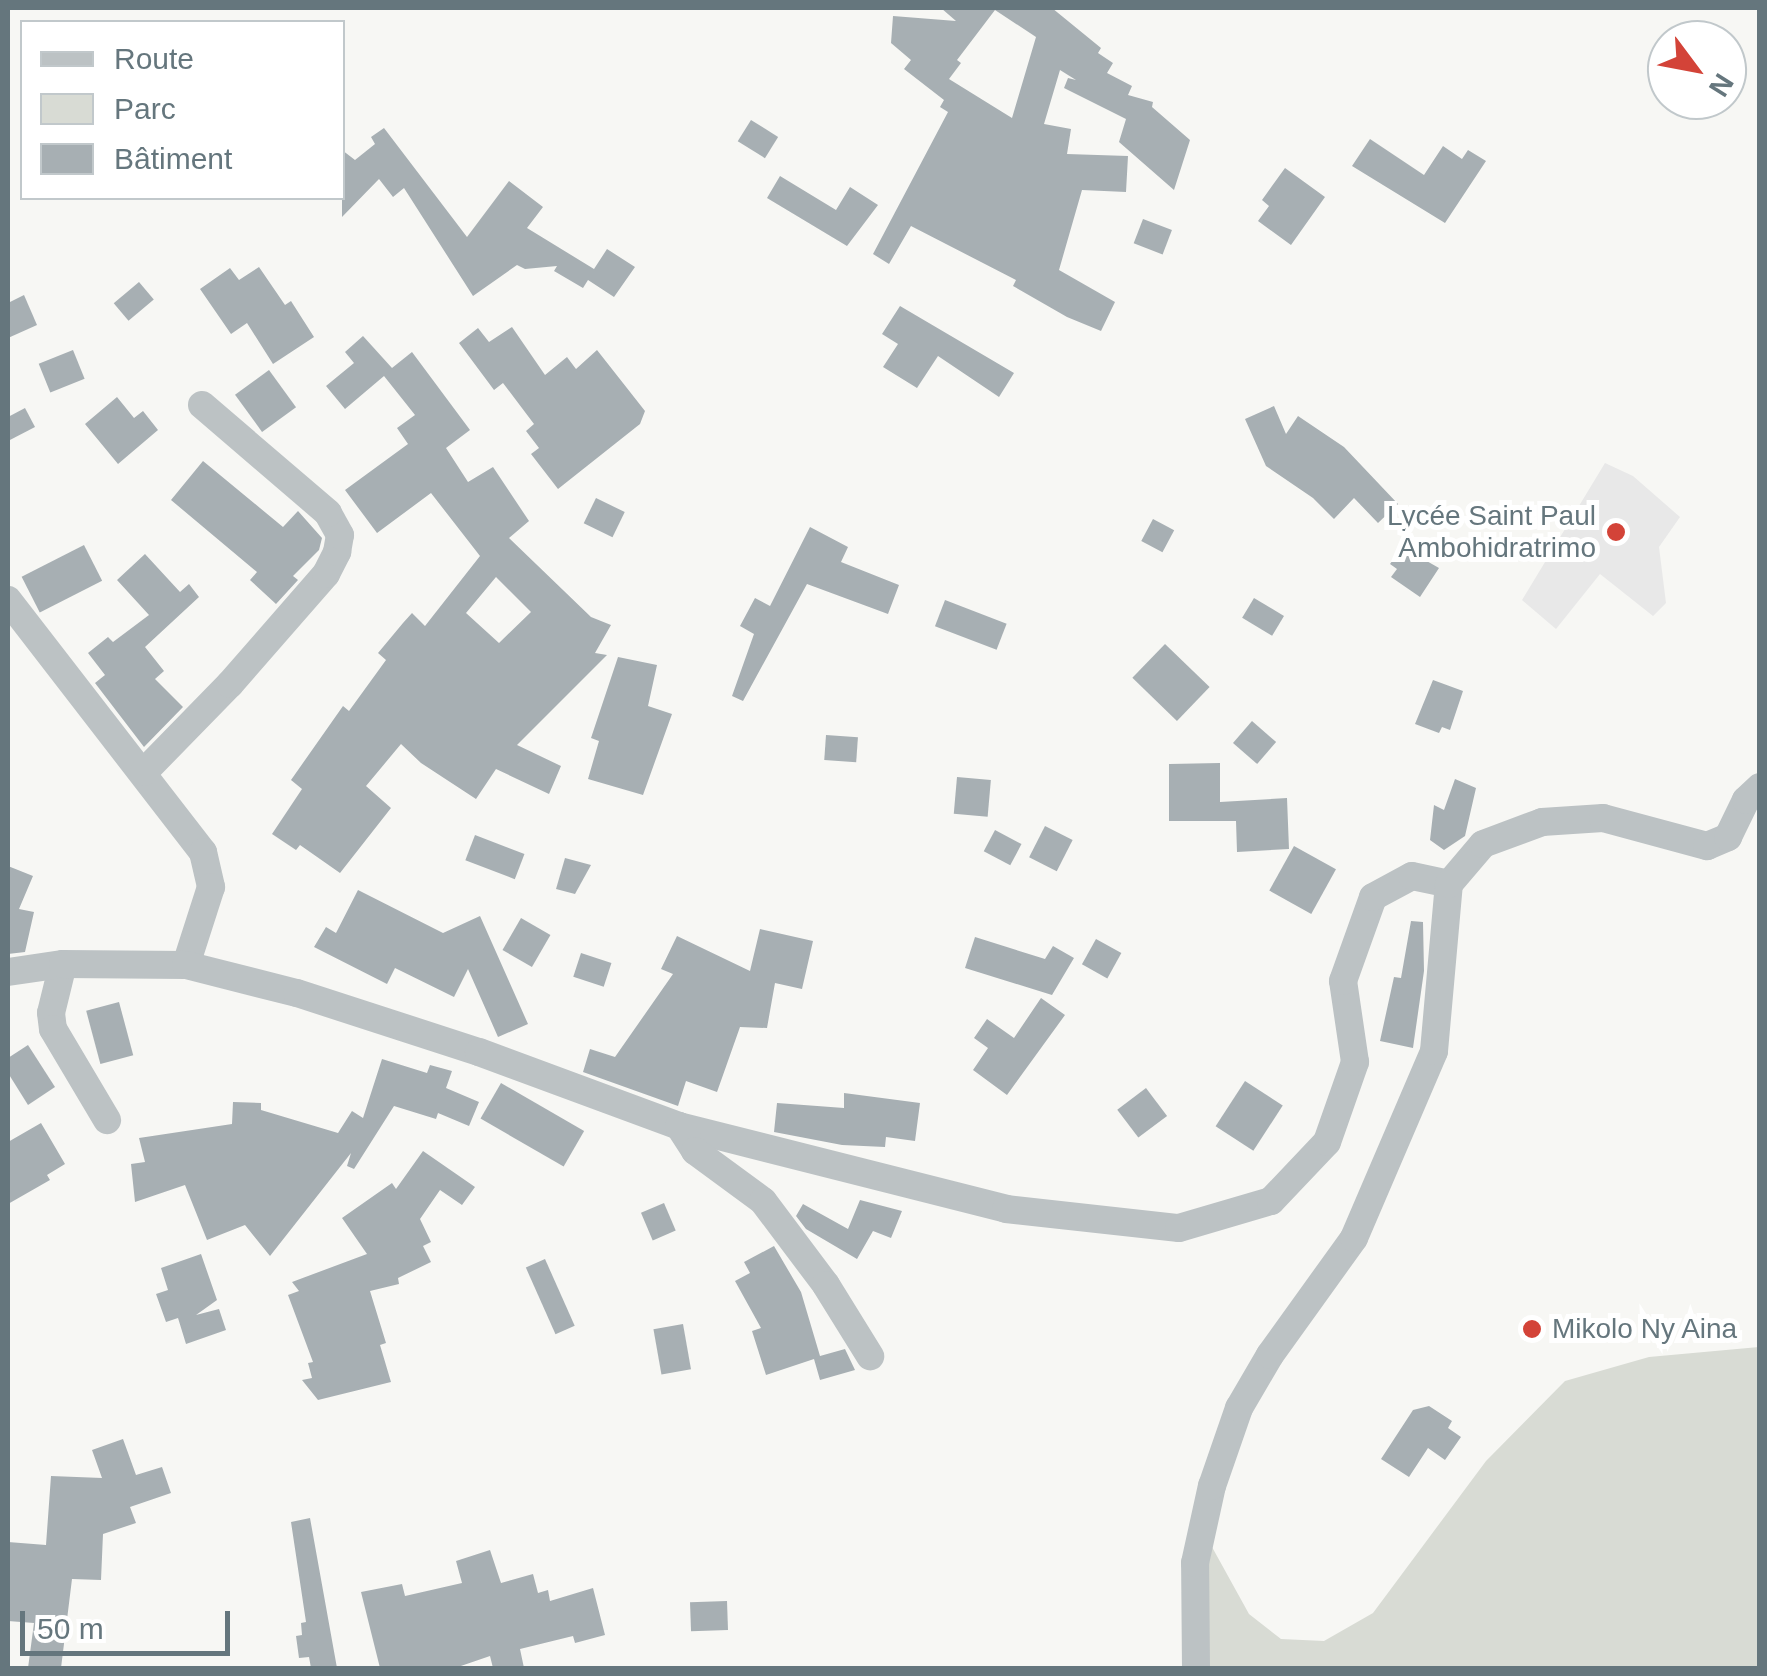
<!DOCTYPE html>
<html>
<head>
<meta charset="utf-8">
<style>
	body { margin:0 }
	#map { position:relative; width:1767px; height:1676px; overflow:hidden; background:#f7f7f4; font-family:Helvetica,sans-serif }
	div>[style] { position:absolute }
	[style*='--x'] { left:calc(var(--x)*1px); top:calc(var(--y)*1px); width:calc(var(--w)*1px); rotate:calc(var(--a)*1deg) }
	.built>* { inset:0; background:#e8e8e8 }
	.green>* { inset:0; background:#d8dbd4 }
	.building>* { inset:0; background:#a7afb3; transform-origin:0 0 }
	.minor>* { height:28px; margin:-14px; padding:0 14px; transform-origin:14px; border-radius:14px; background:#bcc2c4 }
	.dots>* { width:28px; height:28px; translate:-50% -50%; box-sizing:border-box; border:5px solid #fff; border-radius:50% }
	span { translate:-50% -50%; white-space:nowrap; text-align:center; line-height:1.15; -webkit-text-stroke:10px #fff; paint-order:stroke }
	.poi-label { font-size:28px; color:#65767d }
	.right { translate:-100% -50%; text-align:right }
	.left { translate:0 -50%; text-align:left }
	.frame { position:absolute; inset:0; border:10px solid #65767d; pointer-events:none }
	.legend { position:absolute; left:20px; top:20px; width:325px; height:180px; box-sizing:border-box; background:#fff; border:2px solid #c1c8cb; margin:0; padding:12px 18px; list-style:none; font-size:30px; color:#65767d }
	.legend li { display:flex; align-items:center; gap:20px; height:50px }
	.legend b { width:50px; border:2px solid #c1c8cb }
	.north { position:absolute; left:1647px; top:20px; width:100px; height:100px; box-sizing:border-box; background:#fff; border:2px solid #c1c8cb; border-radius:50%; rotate:122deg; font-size:28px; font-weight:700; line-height:40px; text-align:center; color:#65767d }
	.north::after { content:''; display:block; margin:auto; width:35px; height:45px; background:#d34338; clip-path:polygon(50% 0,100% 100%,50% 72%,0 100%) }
	.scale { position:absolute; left:20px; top:1611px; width:210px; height:45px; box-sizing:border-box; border:5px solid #65767d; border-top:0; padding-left:12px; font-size:30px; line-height:35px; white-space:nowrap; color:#65767d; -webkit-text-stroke:8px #fff; paint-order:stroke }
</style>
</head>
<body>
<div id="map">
	<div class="built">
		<i style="clip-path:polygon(1605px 463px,1633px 476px,1680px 517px,1659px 547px,1666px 603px,1653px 616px,1600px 574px,1556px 629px,1522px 600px)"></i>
	</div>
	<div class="green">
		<i style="clip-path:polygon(1759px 1347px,1759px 1668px,1209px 1668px,1203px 1560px,1212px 1547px,1249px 1614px,1281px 1639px,1324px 1641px,1373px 1613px,1486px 1461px,1565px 1381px,1649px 1357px)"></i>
	</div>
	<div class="building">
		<i style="clip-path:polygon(evenodd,941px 8px,1052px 8px,1101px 48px,1098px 53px,1113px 63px,1107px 73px,1132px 86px,1128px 95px,1153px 102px,1152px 107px,1190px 140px,1174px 190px,1119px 142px,1126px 119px,1064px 88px,1068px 78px,1076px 80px,1060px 70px,1044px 124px,1071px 129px,1067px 154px,1128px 156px,1126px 192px,1082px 190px,1059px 270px,1115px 302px,1101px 331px,1067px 317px,1013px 286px,1016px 280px,911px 226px,889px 264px,873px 254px,948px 112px,940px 107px,944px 100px,904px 69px,911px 60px,891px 43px,893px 16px,956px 21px,941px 8px,995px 10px,1036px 37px,1012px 118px,949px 79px,961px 63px,957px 60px,995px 10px)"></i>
		<i style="left:751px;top:120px;width:32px;height:25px;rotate:32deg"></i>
		<i style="clip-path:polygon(384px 128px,467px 237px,509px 181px,543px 207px,527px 228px,594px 269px,607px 249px,635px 267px,614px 297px,588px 280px,583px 288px,554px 271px,557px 266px,525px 269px,517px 265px,473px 296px,404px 188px,393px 197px,379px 179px,342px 217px,342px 150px,355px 160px,375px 144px,371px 137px)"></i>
		<i style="clip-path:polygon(1370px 139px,1424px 175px,1443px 146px,1462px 159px,1468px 150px,1486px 161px,1445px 223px,1352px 166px)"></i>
		<i style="clip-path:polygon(1285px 168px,1325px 197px,1291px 245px,1258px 221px,1269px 206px,1262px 200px)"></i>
		<i style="clip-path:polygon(780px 176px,836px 210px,850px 187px,878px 205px,847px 246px,767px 198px)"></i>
		<i style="left:1143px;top:219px;width:31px;height:26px;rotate:21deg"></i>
		<i style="clip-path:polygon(259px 267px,285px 305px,291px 301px,314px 337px,273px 364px,247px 323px,231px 334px,200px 289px,230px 268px,239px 280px)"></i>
		<i style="left:139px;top:282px;width:23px;height:33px;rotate:50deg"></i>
		<i style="clip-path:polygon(24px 295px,37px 325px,8px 338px,8px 303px)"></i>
		<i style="clip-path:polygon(900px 306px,1014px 373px,999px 397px,938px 356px,917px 388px,883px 367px,898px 344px,882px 334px)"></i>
		<i style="clip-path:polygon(512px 327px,545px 375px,567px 357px,576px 369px,597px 350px,645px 411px,640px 424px,558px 489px,531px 454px,539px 448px,526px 431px,534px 424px,503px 383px,494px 390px,459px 343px,478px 328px,489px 342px)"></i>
		<i style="clip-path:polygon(evenodd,363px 336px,392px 368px,412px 352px,470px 430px,446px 448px,468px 482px,493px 467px,529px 521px,509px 538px,591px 617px,611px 625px,595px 653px,607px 655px,517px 745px,561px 766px,549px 794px,496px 769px,476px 799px,421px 763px,401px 744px,366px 786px,391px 808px,340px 873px,300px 845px,296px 850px,272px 834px,302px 789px,291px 780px,343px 706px,349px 711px,386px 660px,378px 653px,403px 623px,412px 613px,425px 626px,480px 556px,431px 493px,377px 533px,345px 490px,408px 444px,397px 428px,415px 415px,384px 376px,345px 409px,326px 386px,354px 363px,345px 352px,363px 336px,496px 577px,531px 612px,499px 643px,466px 613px,496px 577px)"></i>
		<i style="left:73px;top:350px;width:31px;height:37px;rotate:68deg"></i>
		<i style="left:269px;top:370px;width:46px;height:42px;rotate:54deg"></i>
		<i style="clip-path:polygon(117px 397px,134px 418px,143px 411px,158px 430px,118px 464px,85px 424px)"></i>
		<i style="clip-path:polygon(1274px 406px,1286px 434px,1298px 416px,1344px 447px,1398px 504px,1378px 523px,1354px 498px,1334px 519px,1313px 498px,1266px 466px,1245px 419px)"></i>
		<i style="clip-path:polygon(25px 408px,35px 427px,8px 441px,8px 417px)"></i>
		<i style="clip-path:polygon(203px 461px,283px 527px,298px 511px,322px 538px,319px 550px,293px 576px,298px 580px,276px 604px,250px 580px,257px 572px,171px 500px)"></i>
		<i style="left:596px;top:498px;width:32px;height:28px;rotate:26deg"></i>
		<i style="left:1153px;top:519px;width:24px;height:25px;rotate:28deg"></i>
		<i style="clip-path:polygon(810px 527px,848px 547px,841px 562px,899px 585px,888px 614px,807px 584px,743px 701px,732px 696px,754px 634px,740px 626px,755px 598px,770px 606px)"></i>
		<i style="left:84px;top:545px;width:40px;height:70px;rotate:63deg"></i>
		<i style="clip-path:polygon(1402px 547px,1439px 568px,1420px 597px,1391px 577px,1397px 569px,1390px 564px)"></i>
		<i style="clip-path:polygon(145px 554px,180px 592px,189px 584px,199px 597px,145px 647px,164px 671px,155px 679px,183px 707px,144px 747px,95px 683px,105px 675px,88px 653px,108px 637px,113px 642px,149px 615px,117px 580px)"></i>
		<i style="left:1254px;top:598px;width:35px;height:23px;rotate:31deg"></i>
		<i style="left:945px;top:600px;width:66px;height:28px;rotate:21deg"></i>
		<i style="left:1165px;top:644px;width:62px;height:47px;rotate:44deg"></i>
		<i style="clip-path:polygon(618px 657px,657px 665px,648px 706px,672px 714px,643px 795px,588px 779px,599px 741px,591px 738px)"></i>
		<i style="clip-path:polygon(1433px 680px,1463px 691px,1450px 730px,1442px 727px,1439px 733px,1415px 724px)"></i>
		<i style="left:1252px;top:721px;width:32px;height:29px;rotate:41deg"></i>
		<i style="left:826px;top:735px;width:32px;height:25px;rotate:4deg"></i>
		<i style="clip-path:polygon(1220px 763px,1220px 802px,1287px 798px,1289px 849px,1237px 852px,1236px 821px,1169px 821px,1169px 764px)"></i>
		<i style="left:957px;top:777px;width:34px;height:37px;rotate:5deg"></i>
		<i style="clip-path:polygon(1455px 779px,1476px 788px,1465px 836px,1444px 850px,1430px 840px,1434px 805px,1444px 810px)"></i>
		<i style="left:1045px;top:826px;width:31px;height:35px;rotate:27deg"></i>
		<i style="left:995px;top:830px;width:30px;height:24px;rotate:28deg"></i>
		<i style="left:475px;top:835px;width:53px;height:27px;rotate:21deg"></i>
		<i style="left:1294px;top:846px;width:48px;height:51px;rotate:29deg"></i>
		<i style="clip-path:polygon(565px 858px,591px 865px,575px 894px,556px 889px)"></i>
		<i style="clip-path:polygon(8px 866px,33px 876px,19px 909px,34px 912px,25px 952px,8px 954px)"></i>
		<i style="clip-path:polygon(358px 890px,443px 933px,480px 916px,528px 1024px,498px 1037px,468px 969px,454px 997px,395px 968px,387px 984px,314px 947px,326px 927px,336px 933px)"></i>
		<i style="left:521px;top:918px;width:34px;height:37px;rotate:30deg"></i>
		<i style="clip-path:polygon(1411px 921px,1423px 922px,1424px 971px,1413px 1048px,1380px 1041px,1394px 977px,1401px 978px)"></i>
		<i style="clip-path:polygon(760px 929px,813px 941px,802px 989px,775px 983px,767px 1028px,740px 1027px,717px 1092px,686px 1081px,678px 1106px,583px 1072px,590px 1049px,615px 1057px,673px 974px,661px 969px,677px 936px,750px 971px)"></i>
		<i style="clip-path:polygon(975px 937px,1045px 959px,1053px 946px,1074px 958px,1052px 995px,965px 968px)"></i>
		<i style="left:1096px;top:939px;width:29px;height:29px;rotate:29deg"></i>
		<i style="left:581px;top:953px;width:32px;height:25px;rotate:18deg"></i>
		<i style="clip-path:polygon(1041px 998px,1065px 1015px,1007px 1095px,973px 1070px,988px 1048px,974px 1038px,987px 1019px,1014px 1038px)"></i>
		<i style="left:119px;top:1002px;width:55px;height:34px;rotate:75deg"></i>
		<i style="clip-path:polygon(28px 1045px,55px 1087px,28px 1105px,8px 1073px,8px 1058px)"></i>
		<i style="clip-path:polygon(382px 1059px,427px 1073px,430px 1065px,452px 1071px,446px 1088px,479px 1102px,469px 1126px,438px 1113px,436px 1119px,394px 1106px,354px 1169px,347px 1166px,351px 1153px,270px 1256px,245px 1225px,207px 1240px,185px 1185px,135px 1202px,131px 1164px,145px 1162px,139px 1138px,232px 1124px,233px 1102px,261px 1103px,261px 1110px,338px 1133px,352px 1111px,363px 1118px)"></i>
		<i style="left:1245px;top:1081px;width:45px;height:54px;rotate:33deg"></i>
		<i style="left:501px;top:1083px;width:96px;height:41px;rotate:30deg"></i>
		<i style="left:1146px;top:1088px;width:35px;height:36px;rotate:53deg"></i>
		<i style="clip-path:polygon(844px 1093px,920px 1103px,915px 1141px,886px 1137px,885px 1147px,842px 1145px,774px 1132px,777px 1103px,844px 1108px)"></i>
		<i style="clip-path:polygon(41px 1123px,65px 1164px,47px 1175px,50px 1180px,8px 1204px,8px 1142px)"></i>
		<i style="clip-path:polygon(423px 1151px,475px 1187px,462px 1205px,440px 1190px,420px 1219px,431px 1242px,423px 1246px,431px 1262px,398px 1278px,399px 1284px,370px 1291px,386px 1343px,380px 1345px,391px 1382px,318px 1400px,302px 1380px,312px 1378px,308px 1363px,313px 1362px,288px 1295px,299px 1291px,292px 1282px,367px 1254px,342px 1218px,392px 1183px,396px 1189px)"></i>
		<i style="clip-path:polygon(860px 1200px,902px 1211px,891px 1238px,873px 1231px,857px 1259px,806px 1229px,796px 1216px,803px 1204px,848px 1229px)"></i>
		<i style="left:664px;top:1203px;width:30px;height:25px;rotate:67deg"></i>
		<i style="clip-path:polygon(774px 1246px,801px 1292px,820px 1356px,845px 1349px,855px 1370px,820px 1380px,814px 1359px,766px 1375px,752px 1331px,761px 1328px,735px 1281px,750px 1273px,744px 1262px)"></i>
		<i style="clip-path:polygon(201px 1254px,217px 1300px,196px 1315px,219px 1309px,226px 1330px,186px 1344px,178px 1318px,166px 1322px,156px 1294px,168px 1290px,161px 1268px)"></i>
		<i style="left:545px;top:1259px;width:73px;height:21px;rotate:66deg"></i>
		<i style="left:683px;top:1324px;width:46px;height:30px;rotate:80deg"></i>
		<i style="clip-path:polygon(1429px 1406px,1452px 1421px,1448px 1428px,1461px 1437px,1445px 1460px,1428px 1448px,1409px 1477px,1381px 1459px,1413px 1410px)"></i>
		<i style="clip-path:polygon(123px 1439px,136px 1475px,162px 1467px,171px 1493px,130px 1507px,136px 1523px,103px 1534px,101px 1580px,72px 1579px,61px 1668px,28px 1668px,34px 1623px,8px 1621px,8px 1542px,46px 1545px,51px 1476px,102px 1478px,92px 1450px)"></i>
		<i style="clip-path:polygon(310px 1518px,337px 1668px,311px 1668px,309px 1657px,299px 1658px,296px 1636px,302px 1635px,301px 1623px,306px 1622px,291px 1522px)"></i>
		<i style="clip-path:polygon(490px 1550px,501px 1583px,533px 1574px,538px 1593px,548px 1590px,550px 1601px,593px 1588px,605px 1635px,575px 1643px,573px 1636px,520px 1649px,524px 1668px,493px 1668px,490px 1656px,455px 1668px,380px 1668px,361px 1592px,402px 1584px,405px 1596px,462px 1583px,456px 1561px)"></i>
		<i style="left:727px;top:1601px;width:29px;height:37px;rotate:88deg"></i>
	</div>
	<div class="minor">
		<i style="--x:8;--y:600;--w:319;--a:52.3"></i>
		<i style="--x:203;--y:852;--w:36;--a:77"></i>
		<i style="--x:211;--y:887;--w:82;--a:107.8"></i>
		<i style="--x:144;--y:772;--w:123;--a:-45.7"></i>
		<i style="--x:230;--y:684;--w:146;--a:-48.9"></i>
		<i style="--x:326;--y:574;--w:25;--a:-63"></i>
		<i style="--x:337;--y:552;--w:17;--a:-80"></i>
		<i style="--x:340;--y:535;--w:25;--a:-119"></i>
		<i style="--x:328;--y:513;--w:166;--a:-139.4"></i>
		<i style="--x:63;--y:964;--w:50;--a:103.8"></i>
		<i style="--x:51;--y:1013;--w:16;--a:83"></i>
		<i style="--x:53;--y:1029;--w:106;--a:59.3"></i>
		<i style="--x:8;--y:972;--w:56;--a:-8.3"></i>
		<i style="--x:63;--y:964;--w:123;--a:0.5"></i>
		<i style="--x:186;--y:965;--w:114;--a:14.2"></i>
		<i style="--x:297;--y:993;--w:191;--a:18"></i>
		<i style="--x:479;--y:1052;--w:213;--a:20.3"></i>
		<i style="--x:679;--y:1126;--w:337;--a:14.2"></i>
		<i style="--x:1006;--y:1209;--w:174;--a:6.3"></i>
		<i style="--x:1179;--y:1228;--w:96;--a:-16.4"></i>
		<i style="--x:1271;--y:1201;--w:81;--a:-46.5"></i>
		<i style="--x:1327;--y:1142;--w:85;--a:-70.7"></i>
		<i style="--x:1355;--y:1062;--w:82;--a:-98.4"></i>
		<i style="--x:1343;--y:981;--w:89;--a:-70.3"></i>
		<i style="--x:1373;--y:897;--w:44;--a:-28.3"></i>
		<i style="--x:1412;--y:876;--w:38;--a:12"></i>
		<i style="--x:679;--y:1126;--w:30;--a:57"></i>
		<i style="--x:695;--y:1151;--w:84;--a:36.3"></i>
		<i style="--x:763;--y:1201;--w:105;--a:53.1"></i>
		<i style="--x:826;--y:1285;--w:84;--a:58.2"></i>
		<i style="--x:1196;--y:1668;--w:105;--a:-90.5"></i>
		<i style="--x:1195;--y:1563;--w:79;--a:-77.6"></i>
		<i style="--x:1212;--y:1486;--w:83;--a:-70.9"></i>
		<i style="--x:1239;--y:1408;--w:61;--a:-59.7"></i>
		<i style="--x:1270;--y:1355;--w:144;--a:-54.3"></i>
		<i style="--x:1354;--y:1238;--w:203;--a:-66.8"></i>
		<i style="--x:1434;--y:1051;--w:168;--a:-84.9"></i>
		<i style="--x:1449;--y:884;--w:52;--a:-49.6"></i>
		<i style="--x:1483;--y:844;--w:63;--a:-20.4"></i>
		<i style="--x:1542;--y:822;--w:61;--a:-3.8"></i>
		<i style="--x:1603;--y:818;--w:108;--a:15.1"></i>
		<i style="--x:1707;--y:846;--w:23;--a:-23"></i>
		<i style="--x:1728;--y:837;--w:41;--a:-64.1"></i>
		<i style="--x:1746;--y:800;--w:19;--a:-43"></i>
	</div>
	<div class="dots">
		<i style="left:1616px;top:532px;background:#d34338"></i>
		<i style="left:1532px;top:1329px;background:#d34338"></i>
	</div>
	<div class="poi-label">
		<span class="right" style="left:1596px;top:532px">Lycée Saint Paul<br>Ambohidratrimo</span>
		<span class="left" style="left:1552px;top:1329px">Mikolo Ny Aina</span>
	</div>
	<div class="frame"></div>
	<ul class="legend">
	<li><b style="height:12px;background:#bcc2c4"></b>Route</li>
	<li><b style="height:28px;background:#d8dbd4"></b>Parc</li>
	<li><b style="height:28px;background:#a7afb3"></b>Bâtiment</li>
	</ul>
	<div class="north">N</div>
	<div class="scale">50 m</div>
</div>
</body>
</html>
